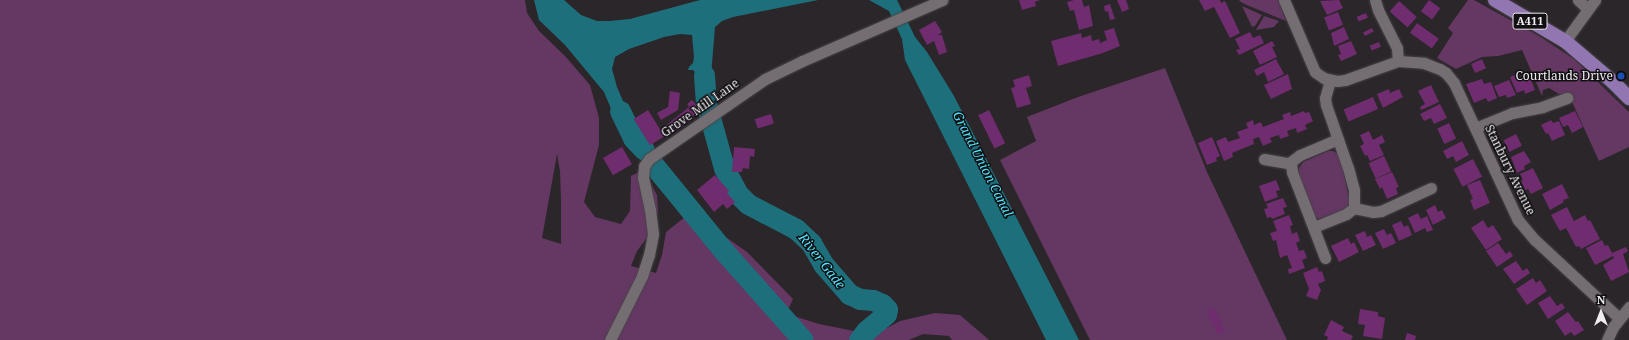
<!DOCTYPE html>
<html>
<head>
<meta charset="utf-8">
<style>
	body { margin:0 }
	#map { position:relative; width:1629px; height:340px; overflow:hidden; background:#2b262a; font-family:"Noto Serif",serif }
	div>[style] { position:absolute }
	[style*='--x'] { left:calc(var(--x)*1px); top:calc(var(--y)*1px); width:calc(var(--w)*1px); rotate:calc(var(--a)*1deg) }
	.green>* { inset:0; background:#653763 }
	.water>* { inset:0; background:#1e6f7c }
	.river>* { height:21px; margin:-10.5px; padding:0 10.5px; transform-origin:10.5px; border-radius:10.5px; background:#1e6f7c }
	.building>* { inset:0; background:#6f2c6e; transform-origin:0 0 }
	.roads { filter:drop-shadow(0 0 1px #484448) drop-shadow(0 0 1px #484448) }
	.minor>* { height:11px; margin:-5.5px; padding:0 5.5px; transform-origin:5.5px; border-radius:5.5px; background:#746e73 }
	.major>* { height:14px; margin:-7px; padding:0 7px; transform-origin:7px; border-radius:7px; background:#9176b1 }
	.dots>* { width:11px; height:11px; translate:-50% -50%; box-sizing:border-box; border:2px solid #120f12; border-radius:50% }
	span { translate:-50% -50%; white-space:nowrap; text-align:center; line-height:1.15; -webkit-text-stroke:3px #120f12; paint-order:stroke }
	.shield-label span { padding:1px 3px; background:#120f12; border:1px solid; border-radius:3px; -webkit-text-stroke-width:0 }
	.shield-label { font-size:11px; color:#f0edf0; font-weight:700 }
	.poi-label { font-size:12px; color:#f0edf0 }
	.right { translate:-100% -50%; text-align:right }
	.street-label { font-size:12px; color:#f0edf0 }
	.water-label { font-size:13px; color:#4fe2fb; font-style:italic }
	.north { position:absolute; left:1581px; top:292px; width:40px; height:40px; -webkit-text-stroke:3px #120f12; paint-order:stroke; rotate:0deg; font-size:11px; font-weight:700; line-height:16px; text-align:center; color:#f0edf0 }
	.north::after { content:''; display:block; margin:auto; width:14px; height:18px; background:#f0edf0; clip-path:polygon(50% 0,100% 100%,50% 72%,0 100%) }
</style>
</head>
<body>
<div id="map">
	<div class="green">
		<i style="clip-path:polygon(evenodd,0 0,525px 0,527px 13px,539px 31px,565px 56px,590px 85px,599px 118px,599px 145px,584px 202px,595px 217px,621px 224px,630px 211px,631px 176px,643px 170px,657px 195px,658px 212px,649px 235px,637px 251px,631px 266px,656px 273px,662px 255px,666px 232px,685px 217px,700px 235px,720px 233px,747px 252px,793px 299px,788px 310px,784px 313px,819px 324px,874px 335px,900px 321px,935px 313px,960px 315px,989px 340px,952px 340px,949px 336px,923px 334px,909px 340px,0 340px,0 0,557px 154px,560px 171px,561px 201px,561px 244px,542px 238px,557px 154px)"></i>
		<i style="clip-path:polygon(1240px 0,1278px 0,1286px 21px,1249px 6px,1239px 1px)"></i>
		<i style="clip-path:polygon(1468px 0,1474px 0,1539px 36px,1574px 59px,1629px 112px,1629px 147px,1599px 161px,1573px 104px,1566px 94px,1559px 94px,1549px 88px,1543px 90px,1542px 96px,1522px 50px,1498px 56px,1482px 57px,1456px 69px,1437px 58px,1453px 33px,1448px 28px)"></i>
		<i style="clip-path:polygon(1242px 6px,1262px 15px,1255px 26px,1252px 27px)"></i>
		<i style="clip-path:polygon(1264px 16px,1279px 21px,1274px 27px,1256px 30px)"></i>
		<i style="clip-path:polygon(1165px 68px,1207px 172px,1287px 340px,1090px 340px,1000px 160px,1036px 141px,1027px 117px,1078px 97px)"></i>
		<i style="clip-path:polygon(1328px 151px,1333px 151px,1340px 155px,1350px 203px,1344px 210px,1318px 219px,1315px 217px,1298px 172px,1299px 168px,1303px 162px)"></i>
	</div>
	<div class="water">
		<i style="clip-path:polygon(534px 0,564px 0,581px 15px,597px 21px,610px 21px,630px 19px,700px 0,818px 0,733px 17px,722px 21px,715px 27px,711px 76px,711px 99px,706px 103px,700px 104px,697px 74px,693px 70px,688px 70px,689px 67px,693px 63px,694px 57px,692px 35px,680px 34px,664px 37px,629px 49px,615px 57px,612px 69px,617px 87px,637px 134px,633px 138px,629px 138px,612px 111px,604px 92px,565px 45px,539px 20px)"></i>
		<i style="clip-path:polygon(869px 0,897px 0,915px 37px,927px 52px,954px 96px,1079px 340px,1046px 340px,905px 60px,902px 39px,889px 11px)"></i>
	</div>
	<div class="river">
		<i style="--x:704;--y:75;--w:28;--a:86"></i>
		<i style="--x:706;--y:103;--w:67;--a:74.5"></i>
		<i style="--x:724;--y:168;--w:30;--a:62"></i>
		<i style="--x:738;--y:194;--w:14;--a:45"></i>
		<i style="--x:748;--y:204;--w:54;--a:27.5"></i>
		<i style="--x:796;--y:229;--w:21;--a:43"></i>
		<i style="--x:811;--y:243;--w:24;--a:60"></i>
		<i style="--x:823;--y:264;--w:40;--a:49"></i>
		<i style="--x:849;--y:294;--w:12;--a:24"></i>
		<i style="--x:860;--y:299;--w:13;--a:4"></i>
		<i style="--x:873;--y:300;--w:10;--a:24"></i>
		<i style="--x:882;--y:304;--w:7;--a:45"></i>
		<i style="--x:887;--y:309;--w:5;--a:101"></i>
		<i style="--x:886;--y:314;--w:26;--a:140"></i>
		<i style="--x:866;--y:331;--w:11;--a:128"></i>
		<i style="--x:620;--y:111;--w:30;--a:64"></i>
		<i style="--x:633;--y:138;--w:16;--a:47"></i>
		<i style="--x:652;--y:163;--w:112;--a:50.8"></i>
		<i style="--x:723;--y:250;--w:120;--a:48.4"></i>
	</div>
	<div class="building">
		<i style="clip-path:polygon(1019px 0,1040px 0,1035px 2px,1036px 6px,1022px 10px)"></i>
		<i style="clip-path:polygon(1074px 0,1082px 0,1084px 7px,1089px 5px,1093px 26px,1079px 30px,1074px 10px,1070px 11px,1067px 2px)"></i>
		<i style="clip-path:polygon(1117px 0,1126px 0,1129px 9px,1122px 12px)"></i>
		<i style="clip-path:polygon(1199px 0,1220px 0,1221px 3px,1225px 1px,1240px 33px,1230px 38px,1214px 7px,1205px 11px)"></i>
		<i style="clip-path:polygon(1339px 0,1343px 8px,1327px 15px,1320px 1px)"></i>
		<i style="left:1429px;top:0;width:14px;height:14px;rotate:36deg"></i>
		<i style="left:1399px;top:1px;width:24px;height:14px;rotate:42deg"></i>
		<i style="clip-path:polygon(1110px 4px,1115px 19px,1110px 20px,1108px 11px,1105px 12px,1104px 6px)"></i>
		<i style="left:1338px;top:12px;width:14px;height:15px;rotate:69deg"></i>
		<i style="left:1366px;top:13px;width:5px;height:10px;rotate:68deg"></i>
		<i style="clip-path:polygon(935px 21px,942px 32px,938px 35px,942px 35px,947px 52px,939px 55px,934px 41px,927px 45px,919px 30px)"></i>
		<i style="left:1417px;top:23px;width:27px;height:12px;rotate:36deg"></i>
		<i style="clip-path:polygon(1344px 27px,1349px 39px,1334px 46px,1331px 33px)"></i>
		<i style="clip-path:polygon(1114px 28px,1120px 46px,1103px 53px,1058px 66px,1051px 41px,1081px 33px,1082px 38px,1091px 35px,1092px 41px,1099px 39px,1100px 43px,1107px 40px,1104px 31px)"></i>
		<i style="left:1372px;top:28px;width:4px;height:10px;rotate:63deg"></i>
		<i style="clip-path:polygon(1250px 32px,1253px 38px,1260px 35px,1264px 43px,1239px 55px,1236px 50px,1240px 49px,1235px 39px)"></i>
		<i style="clip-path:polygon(1272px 41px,1275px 46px,1272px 47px,1277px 57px,1260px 65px,1253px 51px)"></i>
		<i style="clip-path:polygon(1351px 41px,1357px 54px,1341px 61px,1338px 55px,1341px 54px,1338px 46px)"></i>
		<i style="left:1379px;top:42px;width:5px;height:10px;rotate:68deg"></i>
		<i style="clip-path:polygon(1276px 59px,1284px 74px,1268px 82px,1264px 72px,1257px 76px,1254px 70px)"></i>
		<i style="left:1482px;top:59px;width:10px;height:12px;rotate:66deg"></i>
		<i style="clip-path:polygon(1288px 74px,1292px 89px,1271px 99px,1264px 85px)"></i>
		<i style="clip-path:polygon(1517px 74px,1519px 79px,1529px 74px,1535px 90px,1525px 94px,1524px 90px,1517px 93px,1510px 77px)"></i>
		<i style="clip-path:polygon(1029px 75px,1032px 86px,1026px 88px,1031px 104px,1017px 108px,1011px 88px,1015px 87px,1013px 80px)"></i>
		<i style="clip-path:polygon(1482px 79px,1484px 84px,1491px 82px,1497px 98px,1488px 102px,1486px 98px,1474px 103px,1466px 84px)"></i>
		<i style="clip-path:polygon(1509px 80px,1516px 95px,1507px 98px,1506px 95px,1499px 97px,1494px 86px)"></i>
		<i style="clip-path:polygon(1431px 85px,1439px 102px,1421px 110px,1420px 107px,1425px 104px,1418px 91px)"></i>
		<i style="clip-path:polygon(1389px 89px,1390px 93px,1399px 89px,1403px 97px,1383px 108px,1377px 94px)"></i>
		<i style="clip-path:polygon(670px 91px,680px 93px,678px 110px,661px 120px,657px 113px,668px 107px)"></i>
		<i style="left:1373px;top:97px;width:13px;height:32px;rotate:67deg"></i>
		<i style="clip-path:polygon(692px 100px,701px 110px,671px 135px,664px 127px,689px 107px,687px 104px)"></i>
		<i style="clip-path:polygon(1440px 104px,1447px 118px,1434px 124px,1431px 118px,1424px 121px,1420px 114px)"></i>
		<i style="left:648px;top:110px;width:31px;height:17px;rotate:58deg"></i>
		<i style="left:989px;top:110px;width:37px;height:12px;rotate:64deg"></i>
		<i style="clip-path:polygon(1304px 111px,1305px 113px,1309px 112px,1313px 121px,1305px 125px,1307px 129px,1297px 133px,1296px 128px,1287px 131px,1289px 136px,1280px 139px,1279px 135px,1270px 138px,1272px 142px,1263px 146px,1259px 137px,1253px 139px,1254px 144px,1232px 153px,1233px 157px,1224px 161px,1216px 141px,1226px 137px,1228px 142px,1240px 138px,1237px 132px,1248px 128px,1246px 123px,1253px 120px,1254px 125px,1261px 122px,1263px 127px,1284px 119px,1282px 115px,1290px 112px,1291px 116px)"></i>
		<i style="clip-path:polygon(1575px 111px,1583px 127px,1572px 133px,1568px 125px,1563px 127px,1559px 118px)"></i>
		<i style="left:771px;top:114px;width:10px;height:17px;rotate:73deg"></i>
		<i style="clip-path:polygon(1551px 120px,1553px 123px,1559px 121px,1565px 135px,1552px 141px,1548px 133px,1546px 134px,1541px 125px)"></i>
		<i style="left:1449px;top:123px;width:17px;height:13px;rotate:65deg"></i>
		<i style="clip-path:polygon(1369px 131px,1373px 140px,1382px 135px,1385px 142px,1379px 145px,1384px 155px,1370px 161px,1367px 155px,1365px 156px,1360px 146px,1364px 144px,1360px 135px)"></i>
		<i style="left:1516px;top:134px;width:13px;height:14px;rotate:63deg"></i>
		<i style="clip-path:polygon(1212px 137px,1220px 156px,1216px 158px,1217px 161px,1207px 165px,1198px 143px)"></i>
		<i style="clip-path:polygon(1462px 141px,1469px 155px,1456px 162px,1453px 156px,1447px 159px,1443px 151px)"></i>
		<i style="left:622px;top:147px;width:20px;height:22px;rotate:60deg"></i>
		<i style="clip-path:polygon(734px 147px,755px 149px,754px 157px,750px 156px,749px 169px,743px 168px,742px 172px,732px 172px)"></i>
		<i style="clip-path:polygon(1524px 151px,1531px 162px,1524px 166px,1525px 169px,1517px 173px,1511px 157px)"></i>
		<i style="left:1384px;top:156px;width:17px;height:17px;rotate:65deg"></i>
		<i style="left:1473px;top:159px;width:20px;height:22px;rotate:63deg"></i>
		<i style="clip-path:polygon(1533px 168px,1543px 188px,1531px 194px,1528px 189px,1525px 190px,1521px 181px,1523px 180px,1520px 174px)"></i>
		<i style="clip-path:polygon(1392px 172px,1399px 187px,1396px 188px,1398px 194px,1387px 199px,1382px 187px,1380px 189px,1375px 179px)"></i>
		<i style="clip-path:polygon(715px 175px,729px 191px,727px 193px,735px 202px,727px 209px,723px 204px,714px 212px,697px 190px)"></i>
		<i style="clip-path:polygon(1276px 180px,1280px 190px,1276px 191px,1278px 197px,1265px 202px,1259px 186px)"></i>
		<i style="clip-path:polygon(1480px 180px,1490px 203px,1474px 210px,1470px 200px,1473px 199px,1467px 185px)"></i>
		<i style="clip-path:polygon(1562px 184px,1569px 198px,1563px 200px,1564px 202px,1550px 210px,1542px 194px)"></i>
		<i style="clip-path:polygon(1283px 198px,1287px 207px,1283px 208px,1285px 214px,1272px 219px,1271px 217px,1267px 218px,1264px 209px,1268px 208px,1266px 204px)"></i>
		<i style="clip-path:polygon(1435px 205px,1438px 212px,1442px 210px,1446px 218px,1433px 225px,1426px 210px)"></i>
		<i style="clip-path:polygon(1567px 207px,1574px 221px,1585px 215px,1588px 221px,1590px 220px,1600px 239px,1581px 249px,1579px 246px,1576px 247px,1566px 228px,1560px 231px,1551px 215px)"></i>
		<i style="clip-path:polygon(1418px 213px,1421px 219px,1427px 216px,1433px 230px,1427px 232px,1425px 228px,1415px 233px,1408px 218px)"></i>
		<i style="clip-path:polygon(1289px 215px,1293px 225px,1290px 226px,1292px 234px,1297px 232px,1300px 241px,1296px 243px,1299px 251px,1304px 250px,1307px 258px,1302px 260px,1305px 268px,1289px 274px,1288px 269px,1292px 268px,1287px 255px,1280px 258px,1276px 240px,1273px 241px,1270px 233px,1277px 231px,1273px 221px)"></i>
		<i style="clip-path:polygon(1483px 220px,1488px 228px,1493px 225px,1502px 239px,1486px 250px,1471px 228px)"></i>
		<i style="clip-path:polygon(1401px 221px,1404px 227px,1408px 225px,1412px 235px,1399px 241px,1392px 225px)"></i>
		<i style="clip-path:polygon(1384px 229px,1387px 235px,1391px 233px,1396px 243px,1383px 249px,1375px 233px)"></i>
		<i style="clip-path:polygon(1365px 231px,1367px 237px,1371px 235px,1376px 245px,1363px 251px,1355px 235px)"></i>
		<i style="clip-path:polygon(1348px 238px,1351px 244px,1354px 242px,1359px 252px,1339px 262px,1331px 246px)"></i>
		<i style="clip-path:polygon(1602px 240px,1605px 246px,1608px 245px,1612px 253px,1626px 247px,1628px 251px,1623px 254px,1629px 272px,1611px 281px,1603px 265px,1614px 258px,1613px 256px,1595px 265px,1586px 248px)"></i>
		<i style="clip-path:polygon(1498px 243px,1506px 254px,1510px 251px,1513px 256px,1497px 267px,1486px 251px)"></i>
		<i style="clip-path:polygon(1516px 261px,1523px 271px,1527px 268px,1530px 273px,1514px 284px,1503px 269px)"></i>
		<i style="clip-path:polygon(1317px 267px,1319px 272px,1322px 271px,1325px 281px,1318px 284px,1321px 290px,1317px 300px,1306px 296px,1309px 289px,1303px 273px)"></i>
		<i style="clip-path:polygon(1533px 278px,1536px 283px,1540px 280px,1547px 291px,1527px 305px,1516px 289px)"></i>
		<i style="clip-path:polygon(1550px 296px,1557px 306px,1562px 303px,1565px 308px,1548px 319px,1538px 303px)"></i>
		<i style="left:1214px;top:308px;width:26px;height:8px;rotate:65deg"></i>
		<i style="clip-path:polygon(1360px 309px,1378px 312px,1378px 316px,1385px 318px,1382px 339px,1363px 336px,1365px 325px,1358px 324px)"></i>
		<i style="clip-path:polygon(1568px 312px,1576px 322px,1578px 321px,1584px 330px,1574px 336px,1571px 332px,1565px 336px,1555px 321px)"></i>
		<i style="clip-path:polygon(1331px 320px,1344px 327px,1342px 331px,1353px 336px,1351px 340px,1327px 340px,1328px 337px,1324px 335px)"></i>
		<i style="clip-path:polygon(1407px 333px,1416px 336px,1415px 340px,1405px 340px)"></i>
	</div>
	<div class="roads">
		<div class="minor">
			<i style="--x:1284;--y:0;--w:78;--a:66.7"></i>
			<i style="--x:1315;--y:72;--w:11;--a:34"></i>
			<i style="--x:1324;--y:78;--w:13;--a:13"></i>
			<i style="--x:1337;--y:81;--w:8;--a:-7"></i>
			<i style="--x:1345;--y:80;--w:56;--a:-19.7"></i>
			<i style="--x:1398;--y:61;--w:26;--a:4"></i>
			<i style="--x:1424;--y:63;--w:17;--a:21"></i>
			<i style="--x:1440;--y:69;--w:7;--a:34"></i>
			<i style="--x:1446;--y:73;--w:13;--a:51"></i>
			<i style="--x:1454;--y:83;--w:151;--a:65"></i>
			<i style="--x:1518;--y:220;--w:26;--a:50"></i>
			<i style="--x:1535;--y:240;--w:115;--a:42.9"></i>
			<i style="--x:1375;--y:0;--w:10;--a:73"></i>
			<i style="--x:1378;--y:10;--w:42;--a:63.4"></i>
			<i style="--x:1397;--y:48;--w:13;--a:86"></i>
			<i style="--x:1578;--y:0;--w:13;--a:42"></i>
			<i style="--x:1565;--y:41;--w:51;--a:-53.8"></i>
			<i style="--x:1475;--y:128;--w:40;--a:-22"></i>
			<i style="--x:1512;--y:113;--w:31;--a:-11"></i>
			<i style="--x:1542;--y:107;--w:27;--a:-20"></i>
			<i style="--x:1264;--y:159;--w:27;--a:10"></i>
			<i style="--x:1354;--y:208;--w:19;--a:12"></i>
			<i style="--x:1373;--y:212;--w:8;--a:-7"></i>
			<i style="--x:1381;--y:211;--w:55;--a:-24.7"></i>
			<i style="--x:1314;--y:227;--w:35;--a:-22"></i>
			<i style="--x:1346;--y:214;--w:10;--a:-37"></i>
			<i style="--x:1354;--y:208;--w:18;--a:-90"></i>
			<i style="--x:1354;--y:190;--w:23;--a:-105"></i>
			<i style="--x:1348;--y:168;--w:67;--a:-109.2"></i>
			<i style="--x:1326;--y:105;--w:7;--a:-98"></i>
			<i style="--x:1325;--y:98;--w:19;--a:-74"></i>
			<i style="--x:1325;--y:258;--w:92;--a:-111"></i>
			<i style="--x:1292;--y:172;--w:8;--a:-97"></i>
			<i style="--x:1291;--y:164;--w:3;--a:-72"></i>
			<i style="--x:1292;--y:161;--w:10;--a:-37"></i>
			<i style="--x:1300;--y:155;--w:41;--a:-22.8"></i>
			<i style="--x:610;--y:340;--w:72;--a:-63.4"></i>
			<i style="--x:642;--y:276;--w:22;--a:-72"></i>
			<i style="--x:649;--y:255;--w:21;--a:-79"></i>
			<i style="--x:653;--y:234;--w:24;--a:-97"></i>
			<i style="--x:650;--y:210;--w:33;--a:-102"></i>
			<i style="--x:643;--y:178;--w:12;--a:-85"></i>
			<i style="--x:644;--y:166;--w:9;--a:-54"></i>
			<i style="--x:649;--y:159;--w:141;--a:-34.6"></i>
			<i style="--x:765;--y:79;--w:41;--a:-25.9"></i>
			<i style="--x:802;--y:61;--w:153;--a:-23.5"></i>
			<i style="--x:1607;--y:340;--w:14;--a:-65"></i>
			<i style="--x:1613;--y:327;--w:26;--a:-51"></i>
		</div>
		<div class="major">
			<i style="--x:1495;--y:0;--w:81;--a:30.4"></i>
			<i style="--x:1565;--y:41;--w:63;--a:40.5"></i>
			<i style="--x:1613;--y:82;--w:23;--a:45"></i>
		</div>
	</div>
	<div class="dots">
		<i style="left:1621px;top:76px;background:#1a4fb4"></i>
	</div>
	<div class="shield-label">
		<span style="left:1530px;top:21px">A411</span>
	</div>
	<div class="poi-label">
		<span class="right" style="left:1613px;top:76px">Courtlands Drive</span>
	</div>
	<div class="street-label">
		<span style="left:700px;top:108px;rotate:-35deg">Grove Mill Lane</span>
		<span style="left:1510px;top:170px;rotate:64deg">Stanbury Avenue</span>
	</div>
	<div class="water-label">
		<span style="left:983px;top:164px;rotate:63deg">Grand Union Canal</span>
		<span style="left:822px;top:261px;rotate:52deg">River Gade</span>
	</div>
	<div class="north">N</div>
</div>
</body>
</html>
